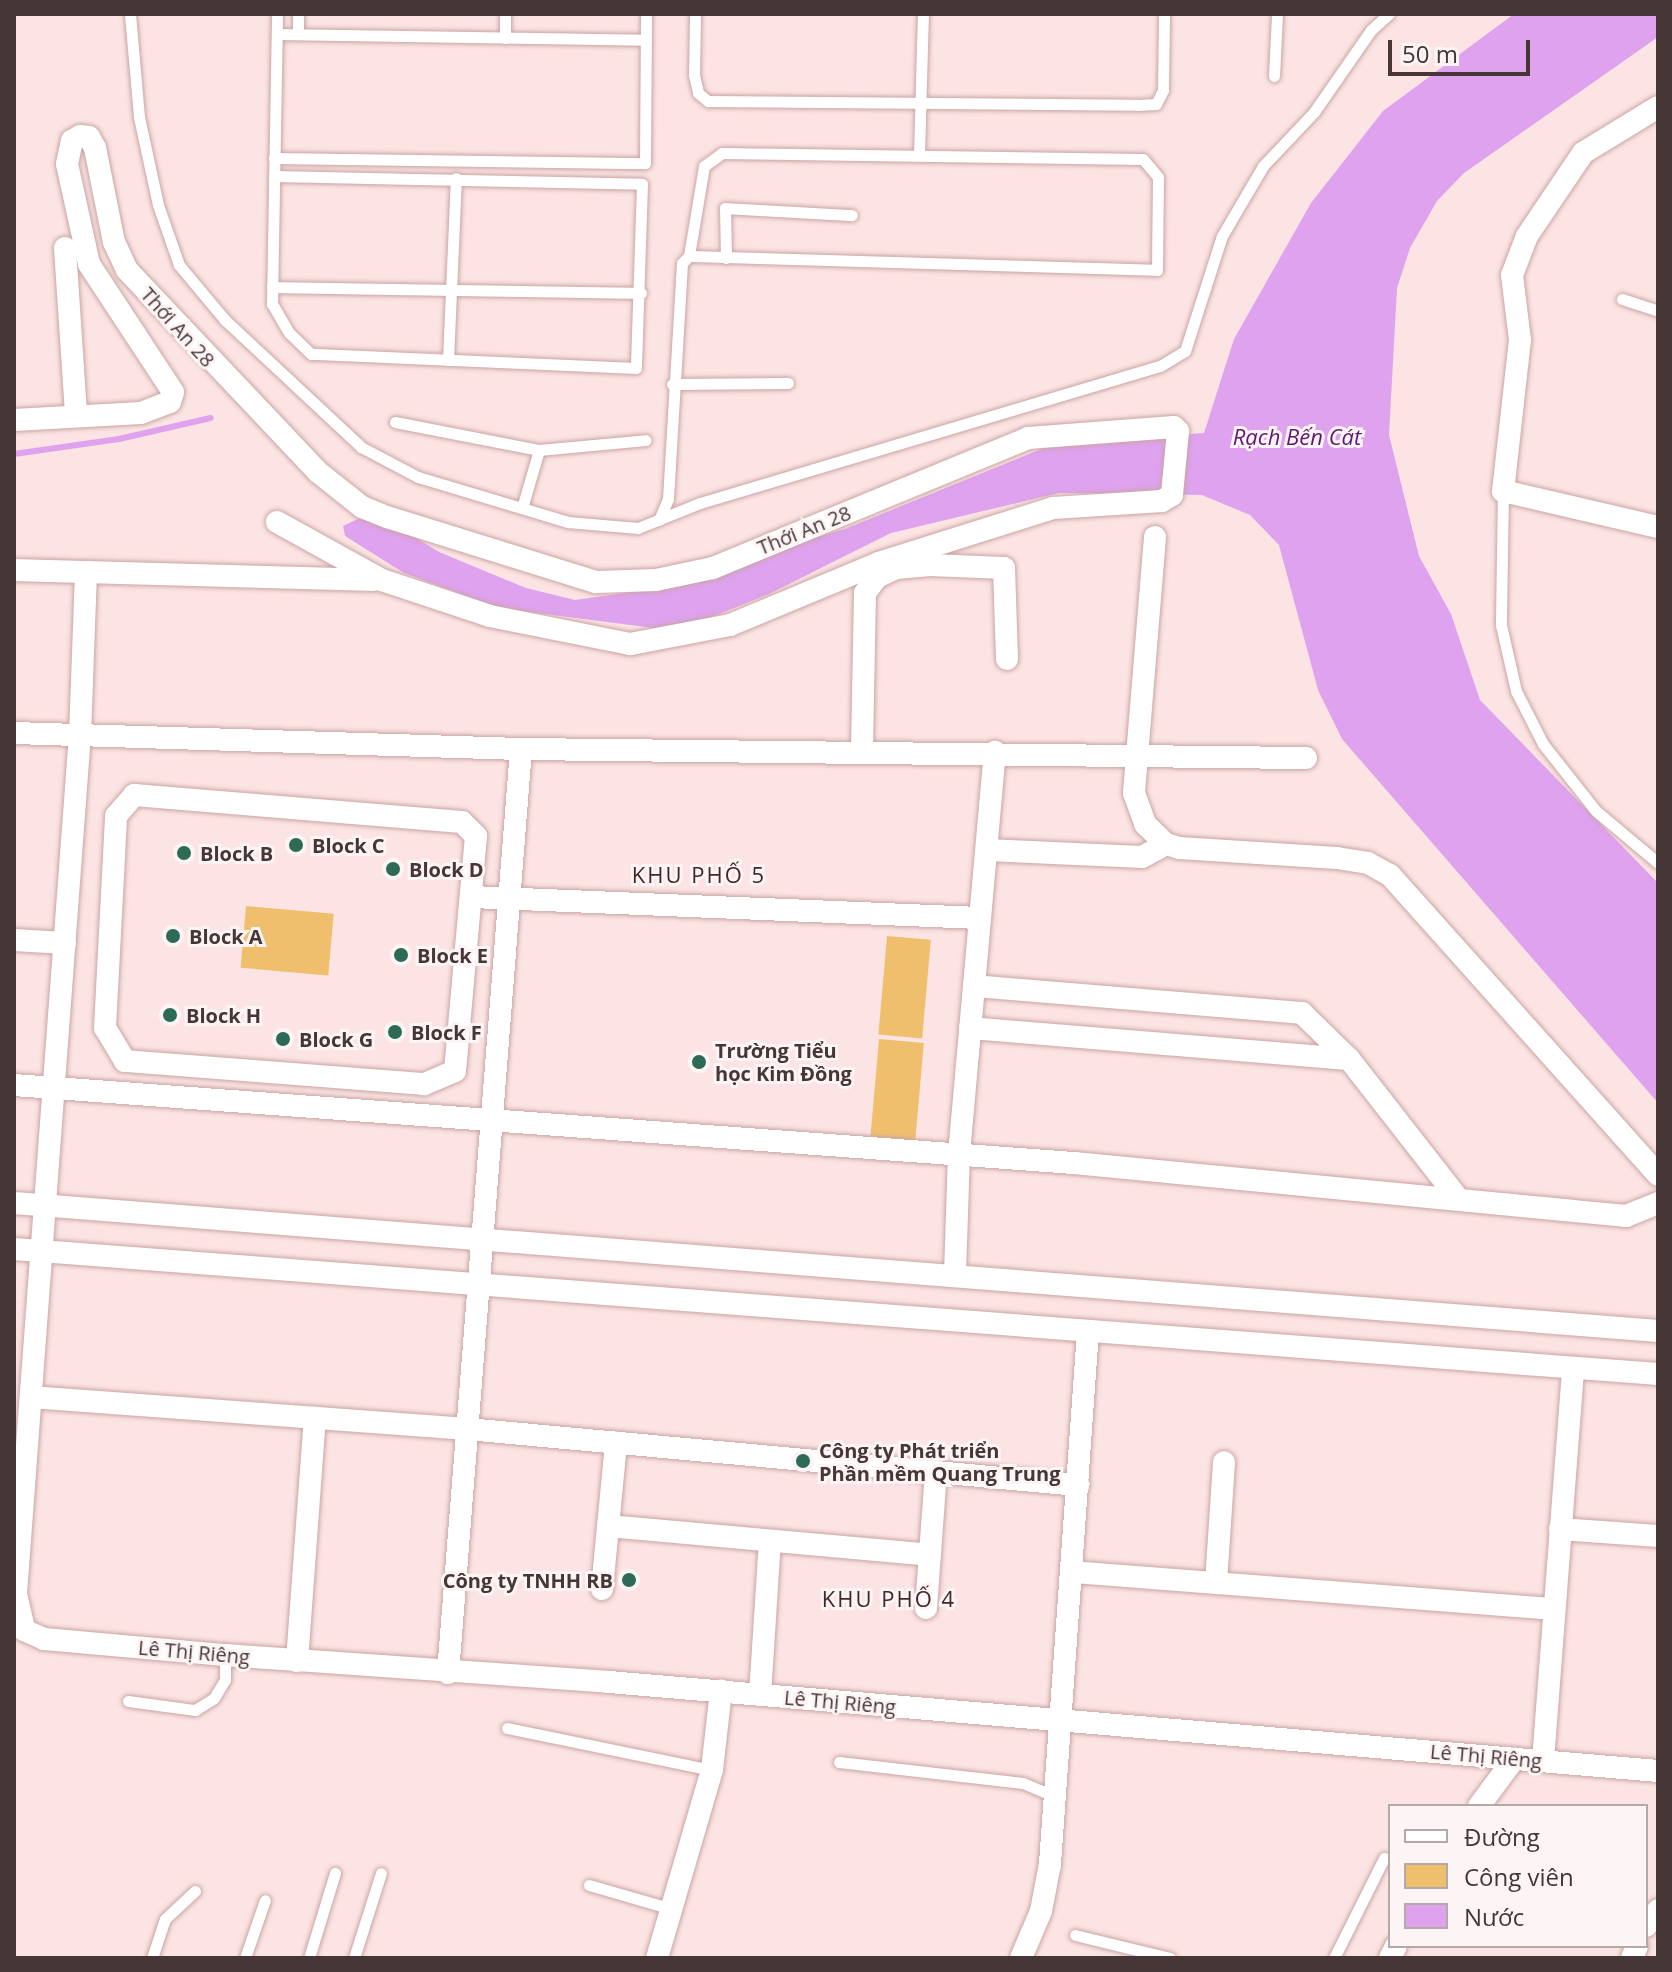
<!DOCTYPE html>
<html>
<head>
<meta charset="utf-8">
<style>
	body { margin:0 }
	#map { position:relative; width:1672px; height:1972px; overflow:hidden; background:#fbe4e3; font-family:"Open Sans",sans-serif }
	div>[style] { position:absolute }
	[style*='--x'] { left:calc(var(--x)*1px); top:calc(var(--y)*1px); width:calc(var(--w)*1px); rotate:calc(var(--a)*1deg) }
	.green>* { inset:0; background:#efbf6e; transform-origin:0 0 }
	.water>* { inset:0; background:#dea2ee }
	.stream>* { height:6px; margin:-3px; padding:0 3px; transform-origin:3px; border-radius:3px; background:#dea2ee }
	.roads { filter:drop-shadow(0 0 2px #caa5a4) drop-shadow(0 0 2px #caa5a4) }
	.lane>* { height:11px; margin:-5.5px; padding:0 5.5px; transform-origin:5.5px; border-radius:5.5px; background:#fff }
	.street>* { height:22px; margin:-11px; padding:0 11px; transform-origin:11px; border-radius:11px; background:#fff }
	.dots>* { width:22px; height:22px; translate:-50% -50%; box-sizing:border-box; border:4px solid #fdf5f5; border-radius:50% }
	span { translate:-50% -50%; white-space:nowrap; text-align:center; line-height:1.15; -webkit-text-stroke:6px #fdf5f5; paint-order:stroke }
	.street-label { font-size:20px; color:#463636 }
	.poi-label { font-size:20px; color:#463636; font-weight:700 }
	.left { translate:0 -50%; text-align:left }
	.right { translate:-100% -50%; text-align:right }
	.water-label { font-size:22px; color:#601771; font-style:italic }
	.neighbourhood-label { font-size:22px; color:#432727; letter-spacing:2px }
	.frame { position:absolute; inset:0; border:16px solid #463636; pointer-events:none }
	.legend { position:absolute; left:1388px; top:1804px; width:260px; height:144px; box-sizing:border-box; background:#fdf5f5; border:2px solid #b4a9a9; margin:0; padding:10px 14px; list-style:none; font-size:24px; color:#463636 }
	.legend li { display:flex; align-items:center; gap:16px; height:40px }
	.legend b { width:40px; border:2px solid #b4a9a9 }
	.scale { position:absolute; left:1388px; top:40px; width:142px; height:36px; box-sizing:border-box; border:4px solid #463636; border-top:0; padding-left:10px; font-size:24px; line-height:28px; white-space:nowrap; color:#463636; -webkit-text-stroke:6px #fdf5f5; paint-order:stroke }
</style>
</head>
<body>
<div id="map">
	<div class="green">
		<i style="left:246px;top:906px;width:88px;height:62px;rotate:5deg"></i>
		<i style="left:887px;top:936px;width:44px;height:99px;rotate:5deg"></i>
		<i style="left:879px;top:1039px;width:45px;height:98px;rotate:5deg"></i>
	</div>
	<div class="water">
		<i style="clip-path:polygon(1514px 14px,1658px 14px,1658px 37px,1464px 173px,1437px 201px,1410px 248px,1397px 288px,1389px 435px,1419px 556px,1451px 614px,1480px 700px,1658px 883px,1658px 1103px,1342px 739px,1318px 690px,1279px 545px,1250px 515px,1202px 495px,1059px 493px,891px 533px,769px 594px,677px 631px,499px 608px,404px 573px,345px 536px,343px 526px,360px 518px,395px 525px,439px 552px,526px 588px,575px 600px,701px 582px,755px 555px,845px 529px,1051px 445px,1204px 433px,1234px 339px,1311px 203px,1383px 111px)"></i>
	</div>
	<div class="stream">
		<i style="--x:14;--y:454;--w:106;--a:-8.1"></i>
		<i style="--x:119;--y:439;--w:94;--a:-12.9"></i>
	</div>
	<div class="roads">
		<div class="lane">
			<i style="--x:130;--y:14;--w:103;--a:85"></i>
			<i style="--x:139;--y:117;--w:90;--a:77.8"></i>
			<i style="--x:158;--y:205;--w:64;--a:70.7"></i>
			<i style="--x:179;--y:265;--w:72;--a:50.1"></i>
			<i style="--x:225;--y:320;--w:186;--a:43"></i>
			<i style="--x:361;--y:447;--w:64;--a:27.8"></i>
			<i style="--x:418;--y:477;--w:157;--a:16.7"></i>
			<i style="--x:568;--y:522;--w:70;--a:4.9"></i>
			<i style="--x:638;--y:528;--w:67;--a:-22"></i>
			<i style="--x:700;--y:503;--w:480;--a:-16.6"></i>
			<i style="--x:1160;--y:366;--w:29;--a:-31"></i>
			<i style="--x:1185;--y:351;--w:121;--a:-72.2"></i>
			<i style="--x:1222;--y:236;--w:81;--a:-59.6"></i>
			<i style="--x:1263;--y:166;--w:74;--a:-46.6"></i>
			<i style="--x:1314;--y:112;--w:100;--a:-55.2"></i>
			<i style="--x:1371;--y:30;--w:24;--a:-42"></i>
			<i style="--x:298;--y:14;--w:20;--a:90"></i>
			<i style="--x:695;--y:14;--w:61;--a:90.9"></i>
			<i style="--x:694;--y:75;--w:18;--a:77"></i>
			<i style="--x:698;--y:93;--w:13;--a:39"></i>
			<i style="--x:708;--y:101;--w:429;--a:0.5"></i>
			<i style="--x:1137;--y:105;--w:19;--a:-3"></i>
			<i style="--x:1156;--y:104;--w:16;--a:-63"></i>
			<i style="--x:1163;--y:90;--w:76;--a:-89.2"></i>
			<i style="--x:277;--y:34;--w:369;--a:0.9"></i>
			<i style="--x:505;--y:38;--w:24;--a:-90"></i>
			<i style="--x:1274;--y:76;--w:62;--a:-87.2"></i>
			<i style="--x:919;--y:155;--w:141;--a:-88.4"></i>
			<i style="--x:274;--y:158;--w:371;--a:0.8"></i>
			<i style="--x:645;--y:163;--w:149;--a:-89.6"></i>
			<i style="--x:274;--y:176;--w:368;--a:1.2"></i>
			<i style="--x:642;--y:184;--w:184;--a:91.9"></i>
			<i style="--x:636;--y:368;--w:325;--a:-177.5"></i>
			<i style="--x:311;--y:354;--w:30;--a:-136"></i>
			<i style="--x:289;--y:333;--w:34;--a:-120"></i>
			<i style="--x:272;--y:304;--w:290;--a:-89"></i>
			<i style="--x:726;--y:258;--w:50;--a:-91.1"></i>
			<i style="--x:725;--y:208;--w:127;--a:3.2"></i>
			<i style="--x:272;--y:287;--w:369;--a:0.9"></i>
			<i style="--x:1622;--y:299;--w:38;--a:18"></i>
			<i style="--x:448;--y:360;--w:182;--a:-87.5"></i>
			<i style="--x:672;--y:384;--w:116;--a:-0.5"></i>
			<i style="--x:395;--y:422;--w:147;--a:11"></i>
			<i style="--x:1503;--y:491;--w:134;--a:90.9"></i>
			<i style="--x:1501;--y:625;--w:68;--a:77.2"></i>
			<i style="--x:1516;--y:691;--w:59;--a:63"></i>
			<i style="--x:1543;--y:744;--w:85;--a:51.7"></i>
			<i style="--x:1596;--y:811;--w:81;--a:40"></i>
			<i style="--x:522;--y:508;--w:60;--a:-73.7"></i>
			<i style="--x:539;--y:450;--w:107;--a:-5.3"></i>
			<i style="--x:659;--y:520;--w:23;--a:-67"></i>
			<i style="--x:668;--y:499;--w:236;--a:-86.6"></i>
			<i style="--x:682;--y:263;--w:10;--a:-45"></i>
			<i style="--x:689;--y:256;--w:468;--a:1.7"></i>
			<i style="--x:1157;--y:270;--w:93;--a:-89.4"></i>
			<i style="--x:1158;--y:177;--w:23;--a:-130"></i>
			<i style="--x:1143;--y:159;--w:421;--a:-179.2"></i>
			<i style="--x:722;--y:153;--w:22;--a:144"></i>
			<i style="--x:704;--y:166;--w:91;--a:99.5"></i>
			<i style="--x:128;--y:1701;--w:68;--a:7.7"></i>
			<i style="--x:195;--y:1710;--w:22;--a:-32"></i>
			<i style="--x:214;--y:1698;--w:21;--a:-59"></i>
			<i style="--x:225;--y:1680;--w:25;--a:-90"></i>
			<i style="--x:507;--y:1728;--w:209;--a:11.6"></i>
			<i style="--x:839;--y:1762;--w:185;--a:6.5"></i>
			<i style="--x:1023;--y:1783;--w:33;--a:23"></i>
			<i style="--x:589;--y:1885;--w:86;--a:16.1"></i>
			<i style="--x:1075;--y:1935;--w:98;--a:13.6"></i>
			<i style="--x:152;--y:1958;--w:41;--a:-71.6"></i>
			<i style="--x:165;--y:1919;--w:41;--a:-43"></i>
			<i style="--x:245;--y:1958;--w:61;--a:-71"></i>
			<i style="--x:309;--y:1958;--w:89;--a:-73"></i>
			<i style="--x:354;--y:1958;--w:89;--a:-72.4"></i>
			<i style="--x:1334;--y:1958;--w:112;--a:-63.4"></i>
		</div>
		<div class="street">
			<i style="--x:1658;--y:107;--w:88;--a:148.5"></i>
			<i style="--x:1583;--y:153;--w:100;--a:124"></i>
			<i style="--x:1527;--y:236;--w:42;--a:111"></i>
			<i style="--x:1512;--y:275;--w:65;--a:83"></i>
			<i style="--x:1520;--y:340;--w:152;--a:96.4"></i>
			<i style="--x:1503;--y:491;--w:159;--a:13.1"></i>
			<i style="--x:65;--y:248;--w:165;--a:86.2"></i>
			<i style="--x:14;--y:420;--w:127;--a:-3.2"></i>
			<i style="--x:141;--y:413;--w:31;--a:-21"></i>
			<i style="--x:170;--y:402;--w:10;--a:-73"></i>
			<i style="--x:173;--y:392;--w:153;--a:-123.3"></i>
			<i style="--x:89;--y:264;--w:102;--a:-102.4"></i>
			<i style="--x:67;--y:164;--w:24;--a:-78"></i>
			<i style="--x:72;--y:141;--w:9;--a:-32"></i>
			<i style="--x:80;--y:136;--w:9;--a:6"></i>
			<i style="--x:89;--y:137;--w:13;--a:61"></i>
			<i style="--x:95;--y:148;--w:96;--a:78.6"></i>
			<i style="--x:114;--y:242;--w:31;--a:65"></i>
			<i style="--x:127;--y:270;--w:278;--a:46.6"></i>
			<i style="--x:318;--y:472;--w:56;--a:38.5"></i>
			<i style="--x:362;--y:507;--w:27;--a:22"></i>
			<i style="--x:387;--y:517;--w:219;--a:17.3"></i>
			<i style="--x:596;--y:582;--w:60;--a:-1.9"></i>
			<i style="--x:656;--y:580;--w:58;--a:-11.9"></i>
			<i style="--x:713;--y:568;--w:341;--a:-22.4"></i>
			<i style="--x:1028;--y:438;--w:146;--a:-4.3"></i>
			<i style="--x:1174;--y:427;--w:6;--a:45"></i>
			<i style="--x:1178;--y:431;--w:64;--a:95.4"></i>
			<i style="--x:1172;--y:495;--w:12;--a:149"></i>
			<i style="--x:1162;--y:501;--w:109;--a:176.3"></i>
			<i style="--x:1053;--y:508;--w:182;--a:162.5"></i>
			<i style="--x:879;--y:563;--w:161;--a:157.4"></i>
			<i style="--x:730;--y:625;--w:102;--a:169.2"></i>
			<i style="--x:630;--y:644;--w:143;--a:-168.7"></i>
			<i style="--x:490;--y:616;--w:114;--a:-161.6"></i>
			<i style="--x:382;--y:580;--w:120;--a:-151.1"></i>
			<i style="--x:1155;--y:537;--w:257;--a:94.7"></i>
			<i style="--x:1134;--y:793;--w:33;--a:70"></i>
			<i style="--x:1145;--y:824;--w:29;--a:44"></i>
			<i style="--x:1166;--y:844;--w:14;--a:17"></i>
			<i style="--x:1179;--y:848;--w:158;--a:3.6"></i>
			<i style="--x:1337;--y:858;--w:31;--a:9"></i>
			<i style="--x:1368;--y:863;--w:25;--a:29"></i>
			<i style="--x:1390;--y:875;--w:402;--a:48.2"></i>
			<i style="--x:14;--y:570;--w:359;--a:1.6"></i>
			<i style="--x:86;--y:572;--w:162;--a:92.1"></i>
			<i style="--x:80;--y:734;--w:862;--a:94.26"></i>
			<i style="--x:16;--y:1594;--w:37;--a:77"></i>
			<i style="--x:24;--y:1630;--w:22;--a:24"></i>
			<i style="--x:44;--y:1639;--w:182;--a:5.1"></i>
			<i style="--x:225;--y:1655;--w:385;--a:4"></i>
			<i style="--x:609;--y:1682;--w:1053;--a:4.85"></i>
			<i style="--x:14;--y:733;--w:507;--a:1.81"></i>
			<i style="--x:521;--y:749;--w:785;--a:0.66"></i>
			<i style="--x:862;--y:749;--w:156;--a:-88.9"></i>
			<i style="--x:865;--y:593;--w:20;--a:-53"></i>
			<i style="--x:877;--y:577;--w:21;--a:-25"></i>
			<i style="--x:896;--y:568;--w:34;--a:-5"></i>
			<i style="--x:930;--y:565;--w:74;--a:2.3"></i>
			<i style="--x:1004;--y:568;--w:91;--a:88.1"></i>
			<i style="--x:134;--y:795;--w:329;--a:4.7"></i>
			<i style="--x:462;--y:822;--w:20;--a:45"></i>
			<i style="--x:476;--y:836;--w:236;--a:95.1"></i>
			<i style="--x:455;--y:1071;--w:34;--a:157"></i>
			<i style="--x:424;--y:1084;--w:300;--a:-175.6"></i>
			<i style="--x:125;--y:1061;--w:39;--a:-121"></i>
			<i style="--x:105;--y:1028;--w:212;--a:-87"></i>
			<i style="--x:116;--y:816;--w:28;--a:-49"></i>
			<i style="--x:987;--y:850;--w:155;--a:2.6"></i>
			<i style="--x:1142;--y:857;--w:27;--a:-28"></i>
			<i style="--x:472;--y:897;--w:508;--a:2.37"></i>
			<i style="--x:14;--y:940;--w:51;--a:3.4"></i>
			<i style="--x:974;--y:986;--w:329;--a:4.7"></i>
			<i style="--x:1302;--y:1013;--w:66;--a:44.4"></i>
			<i style="--x:1349;--y:1059;--w:175;--a:52"></i>
			<i style="--x:970;--y:1028;--w:380;--a:4.7"></i>
			<i style="--x:14;--y:1085;--w:1063;--a:4.21"></i>
			<i style="--x:1074;--y:1163;--w:555;--a:5.48"></i>
			<i style="--x:1626;--y:1216;--w:35;--a:-22"></i>
			<i style="--x:14;--y:1203;--w:1649;--a:4.45"></i>
			<i style="--x:14;--y:1249;--w:1649;--a:4.35"></i>
			<i style="--x:955;--y:1274;--w:120;--a:-88.1"></i>
			<i style="--x:959;--y:1154;--w:404;--a:-84.9"></i>
			<i style="--x:31;--y:1397;--w:437;--a:4.2"></i>
			<i style="--x:467;--y:1429;--w:614;--a:5.24"></i>
			<i style="--x:608;--y:1526;--w:323;--a:5.1"></i>
			<i style="--x:1560;--y:1529;--w:98;--a:4.1"></i>
			<i style="--x:1072;--y:1572;--w:483;--a:4.4"></i>
			<i style="--x:1216;--y:1583;--w:121;--a:-86.2"></i>
			<i style="--x:602;--y:1589;--w:147;--a:-84.5"></i>
			<i style="--x:926;--y:1608;--w:136;--a:-85.8"></i>
			<i style="--x:297;--y:1661;--w:244;--a:-85.8"></i>
			<i style="--x:448;--y:1673;--w:927;--a:-85.48"></i>
			<i style="--x:760;--y:1695;--w:154;--a:-86.3"></i>
			<i style="--x:1543;--y:1761;--w:394;--a:-85.6"></i>
			<i style="--x:1479;--y:1806;--w:59;--a:-53.3"></i>
			<i style="--x:1646;--y:1926;--w:20;--a:-53"></i>
			<i style="--x:657;--y:1958;--w:196;--a:-73.7"></i>
			<i style="--x:712;--y:1770;--w:80;--a:-83.5"></i>
			<i style="--x:1021;--y:1958;--w:51;--a:-66.9"></i>
			<i style="--x:1041;--y:1911;--w:48;--a:-79.2"></i>
			<i style="--x:1050;--y:1864;--w:534;--a:-85.92"></i>
			<i style="--x:1390;--y:1958;--w:13;--a:-63"></i>
			<i style="--x:1632;--y:1958;--w:13;--a:-67"></i>
		</div>
	</div>
	<div class="dots">
		<i style="left:296px;top:845px;background:#2d6b57"></i>
		<i style="left:184px;top:853px;background:#2d6b57"></i>
		<i style="left:393px;top:869px;background:#2d6b57"></i>
		<i style="left:173px;top:936px;background:#2d6b57"></i>
		<i style="left:401px;top:955px;background:#2d6b57"></i>
		<i style="left:170px;top:1015px;background:#2d6b57"></i>
		<i style="left:395px;top:1032px;background:#2d6b57"></i>
		<i style="left:283px;top:1039px;background:#2d6b57"></i>
		<i style="left:699px;top:1062px;background:#2d6b57"></i>
		<i style="left:803px;top:1461px;background:#2d6b57"></i>
		<i style="left:629px;top:1580px;background:#2d6b57"></i>
	</div>
	<div class="street-label">
		<span style="left:178px;top:327px;rotate:48deg">Thới An 28</span>
		<span style="left:804px;top:530px;rotate:-22deg">Thới An 28</span>
		<span style="left:194px;top:1652px;rotate:5deg">Lê Thị Riêng</span>
		<span style="left:840px;top:1702px;rotate:5deg">Lê Thị Riêng</span>
		<span style="left:1486px;top:1756px;rotate:5deg">Lê Thị Riêng</span>
	</div>
	<div class="poi-label">
		<span class="left" style="left:312px;top:845px">Block C</span>
		<span class="left" style="left:200px;top:853px">Block B</span>
		<span class="left" style="left:409px;top:869px">Block D</span>
		<span class="left" style="left:189px;top:936px">Block A</span>
		<span class="left" style="left:417px;top:955px">Block E</span>
		<span class="left" style="left:186px;top:1015px">Block H</span>
		<span class="left" style="left:411px;top:1032px">Block F</span>
		<span class="left" style="left:299px;top:1039px">Block G</span>
		<span class="left" style="left:715px;top:1062px">Trường Tiểu<br>học Kim Đồng</span>
		<span class="left" style="left:819px;top:1462px">Công ty Phát triển<br>Phần mềm Quang Trung</span>
		<span class="right" style="left:613px;top:1580px">Công ty TNHH RB</span>
	</div>
	<div class="water-label">
		<span style="left:1297px;top:437px">Rạch Bến Cát</span>
	</div>
	<div class="neighbourhood-label">
		<span style="left:699px;top:875px">KHU PHỐ 5</span>
		<span style="left:889px;top:1599px">KHU PHỐ 4</span>
	</div>
	<div class="frame"></div>
	<ul class="legend">
	<li><b style="height:10px;background:#fff"></b>Đường</li>
	<li><b style="height:22px;background:#efbf6e"></b>Công viên</li>
	<li><b style="height:22px;background:#dea2ee"></b>Nước</li>
	</ul>
	<div class="scale">50 m</div>
</div>
</body>
</html>
